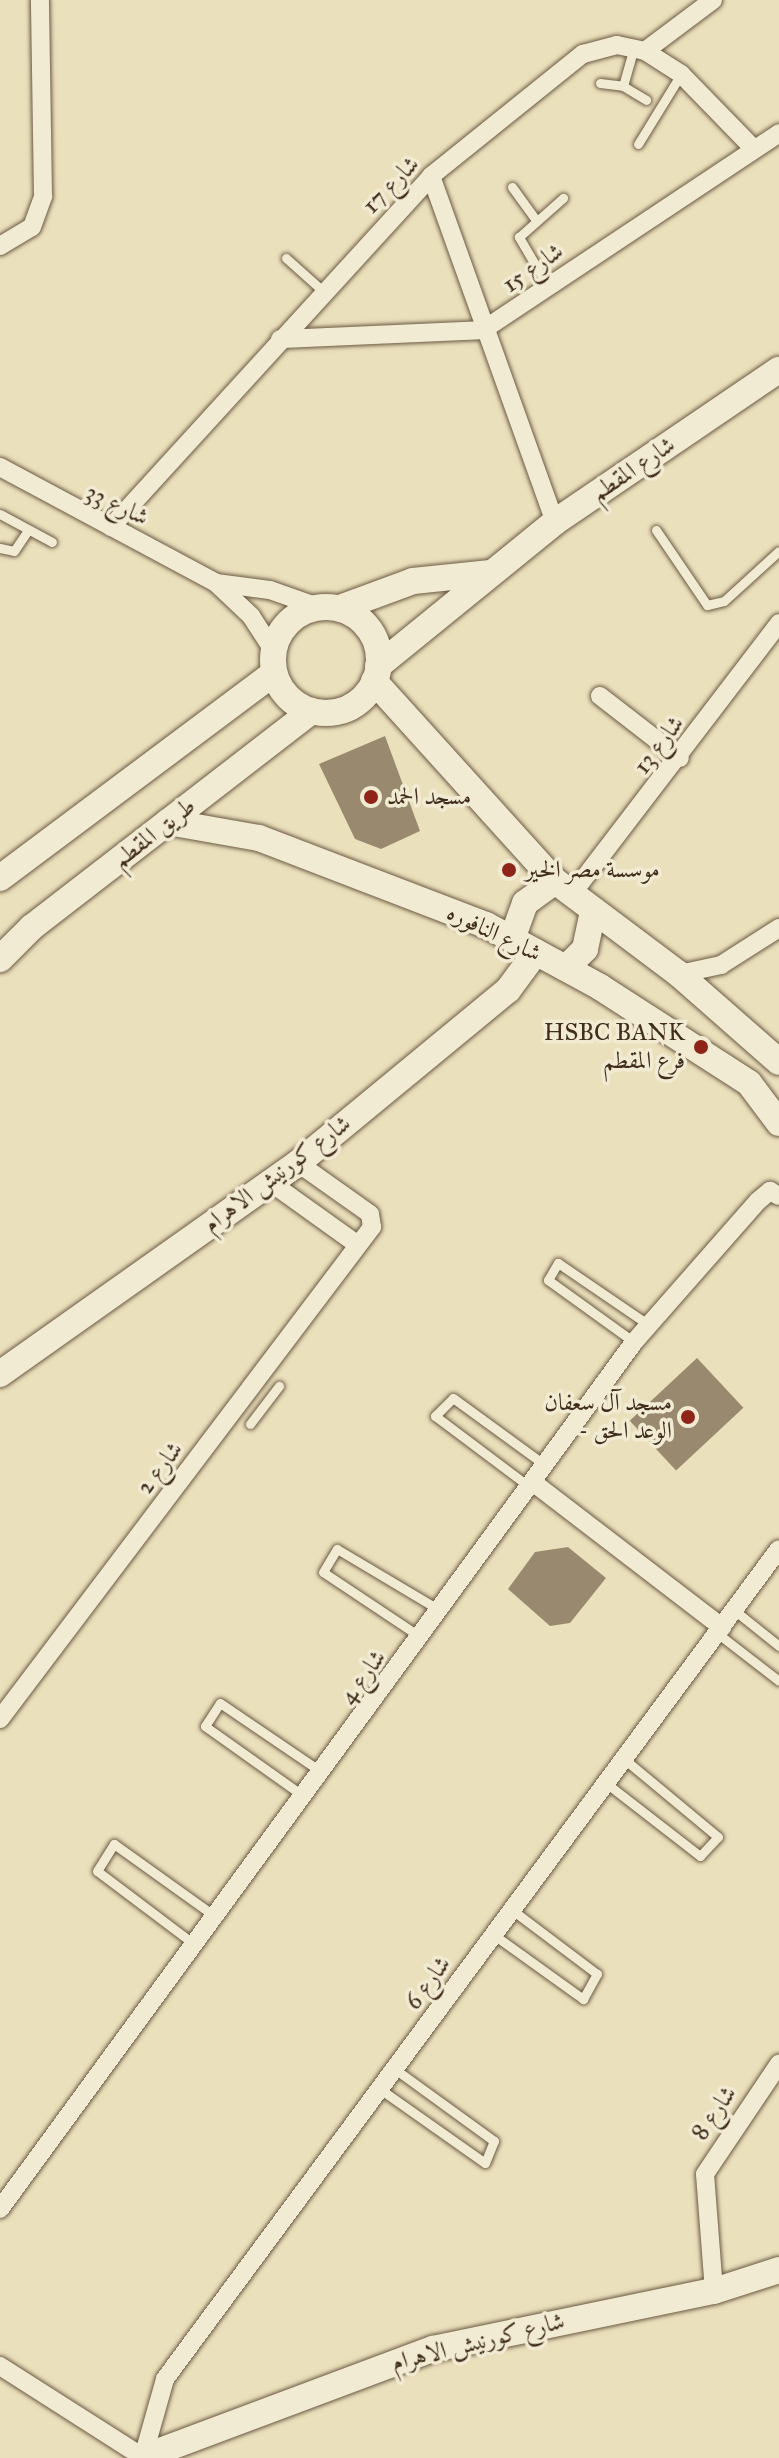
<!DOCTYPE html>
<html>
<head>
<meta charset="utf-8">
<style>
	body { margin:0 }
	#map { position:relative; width:779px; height:2458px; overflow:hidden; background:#ebe0bc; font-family:"IM FELL Great Primer",Amiri,serif }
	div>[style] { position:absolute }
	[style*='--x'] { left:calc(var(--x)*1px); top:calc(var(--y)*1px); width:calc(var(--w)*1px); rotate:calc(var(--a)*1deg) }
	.building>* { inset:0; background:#998a6f; transform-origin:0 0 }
	.roads { filter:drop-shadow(0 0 2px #6b5a43) drop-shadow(0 0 2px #6b5a43) }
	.lane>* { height:9px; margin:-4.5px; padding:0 4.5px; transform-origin:4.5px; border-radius:4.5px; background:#f2ebd3 }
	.street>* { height:18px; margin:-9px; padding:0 9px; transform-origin:9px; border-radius:9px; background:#f2ebd3 }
	.secondary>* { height:26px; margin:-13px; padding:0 13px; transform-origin:13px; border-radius:13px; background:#f2ebd3 }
	.secondary>.ring { margin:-13px; padding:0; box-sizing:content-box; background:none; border:26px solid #f2ebd3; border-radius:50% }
	.dots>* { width:22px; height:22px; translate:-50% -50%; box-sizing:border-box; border:4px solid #f2ebd3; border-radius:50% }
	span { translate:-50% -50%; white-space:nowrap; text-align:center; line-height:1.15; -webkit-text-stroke:7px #f2ebd3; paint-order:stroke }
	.street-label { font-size:24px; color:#402d1b }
	.poi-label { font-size:24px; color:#402d1b }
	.left { translate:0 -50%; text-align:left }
	.right { translate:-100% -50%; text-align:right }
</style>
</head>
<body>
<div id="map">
	<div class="building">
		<i style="clip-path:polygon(385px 736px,420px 831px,381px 849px,355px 839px,319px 764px)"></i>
		<i style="left:697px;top:1358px;width:68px;height:92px;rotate:47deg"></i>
		<i style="clip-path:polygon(568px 1547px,606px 1578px,570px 1623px,550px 1626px,508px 1589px,535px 1552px)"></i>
	</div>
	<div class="roads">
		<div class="lane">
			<i style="--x:600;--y:83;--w:23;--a:7"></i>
			<i style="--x:623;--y:86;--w:27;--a:31"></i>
			<i style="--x:623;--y:86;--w:41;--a:-74.2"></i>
			<i style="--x:638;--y:144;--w:82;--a:-58.4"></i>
			<i style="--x:512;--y:187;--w:39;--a:54"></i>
			<i style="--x:286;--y:258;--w:51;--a:41.8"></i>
			<i style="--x:547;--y:285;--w:56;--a:-120.3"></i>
			<i style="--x:519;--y:237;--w:59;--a:-41.6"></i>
			<i style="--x:0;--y:514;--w:59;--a:28.3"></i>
			<i style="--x:656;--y:530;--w:91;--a:55.8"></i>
			<i style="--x:707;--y:605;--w:17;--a:-13"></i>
			<i style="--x:724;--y:601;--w:74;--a:-42.3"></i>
			<i style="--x:0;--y:548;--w:14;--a:12"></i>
			<i style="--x:14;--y:551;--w:25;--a:-56"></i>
			<i style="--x:634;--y:1342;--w:106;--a:-144.2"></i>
			<i style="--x:548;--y:1280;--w:20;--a:-60"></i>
			<i style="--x:558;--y:1263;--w:110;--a:34.3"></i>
			<i style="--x:250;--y:1424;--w:48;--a:-52.7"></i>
			<i style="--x:531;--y:1488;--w:120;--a:-143.1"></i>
			<i style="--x:435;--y:1416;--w:25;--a:-45"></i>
			<i style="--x:453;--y:1398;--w:114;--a:36.1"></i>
			<i style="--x:734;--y:1610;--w:58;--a:38.7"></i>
			<i style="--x:717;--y:1633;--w:78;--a:37.7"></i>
			<i style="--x:419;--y:1636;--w:115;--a:-146.3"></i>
			<i style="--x:323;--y:1572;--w:27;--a:-59"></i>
			<i style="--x:337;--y:1549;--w:121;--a:30.8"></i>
			<i style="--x:606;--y:1783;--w:119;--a:37.8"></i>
			<i style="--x:700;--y:1856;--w:26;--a:-47"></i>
			<i style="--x:718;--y:1837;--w:122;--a:-140.3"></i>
			<i style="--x:302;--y:1795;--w:119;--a:-144.6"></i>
			<i style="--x:205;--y:1726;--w:27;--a:-57"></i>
			<i style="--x:220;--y:1703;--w:121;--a:34.2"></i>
			<i style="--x:494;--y:1935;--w:110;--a:35.7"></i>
			<i style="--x:583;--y:1999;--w:29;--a:-61"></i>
			<i style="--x:597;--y:1974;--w:106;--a:-143"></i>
			<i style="--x:194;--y:1944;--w:121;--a:-143"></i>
			<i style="--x:97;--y:1871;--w:32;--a:-58"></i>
			<i style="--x:114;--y:1844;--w:125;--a:35.6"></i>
			<i style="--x:380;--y:2089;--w:128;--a:35.2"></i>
			<i style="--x:485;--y:2163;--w:24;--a:-68"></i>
			<i style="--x:494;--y:2141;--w:122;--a:-144"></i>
		</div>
		<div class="street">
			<i style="--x:645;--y:51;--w:85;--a:-36.9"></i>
			<i style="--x:431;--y:176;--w:368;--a:70.3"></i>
			<i style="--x:0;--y:246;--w:37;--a:-31"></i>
			<i style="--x:32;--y:227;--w:33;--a:-70"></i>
			<i style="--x:43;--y:196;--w:196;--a:-90.9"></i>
			<i style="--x:280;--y:339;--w:203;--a:-2.5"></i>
			<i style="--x:483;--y:330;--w:356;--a:-33.6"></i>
			<i style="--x:0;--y:467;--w:245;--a:28.2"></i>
			<i style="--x:216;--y:583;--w:48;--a:43.3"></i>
			<i style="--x:251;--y:616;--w:40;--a:57.1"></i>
			<i style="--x:111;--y:527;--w:475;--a:-47.6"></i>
			<i style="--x:431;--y:176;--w:195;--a:-38.8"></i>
			<i style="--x:583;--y:54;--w:35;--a:-15"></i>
			<i style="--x:617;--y:45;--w:29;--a:12"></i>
			<i style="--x:645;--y:51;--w:43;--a:32.6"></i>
			<i style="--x:681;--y:74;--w:105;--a:45.8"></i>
			<i style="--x:216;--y:583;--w:54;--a:7.4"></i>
			<i style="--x:270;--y:590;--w:51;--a:19.5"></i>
			<i style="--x:600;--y:696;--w:101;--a:37.8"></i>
			<i style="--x:572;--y:894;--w:341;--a:-52.6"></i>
			<i style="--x:679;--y:974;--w:43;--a:-12.1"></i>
			<i style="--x:721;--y:965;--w:69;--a:-32.5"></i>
			<i style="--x:270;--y:1182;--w:108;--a:35.6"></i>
			<i style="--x:534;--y:1483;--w:237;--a:37.5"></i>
			<i style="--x:0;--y:1719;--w:617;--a:-52.91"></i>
			<i style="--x:372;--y:1227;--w:13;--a:-99"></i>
			<i style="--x:370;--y:1214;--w:88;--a:-144.7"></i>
			<i style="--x:0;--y:2209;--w:1074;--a:-53.82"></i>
			<i style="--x:634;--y:1342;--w:188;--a:-48.7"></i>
			<i style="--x:758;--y:1201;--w:16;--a:-40"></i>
			<i style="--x:770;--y:1191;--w:10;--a:29"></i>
			<i style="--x:714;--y:2291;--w:117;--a:-94.4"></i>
			<i style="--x:705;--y:2174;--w:133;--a:-56.1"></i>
			<i style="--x:0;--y:2366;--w:169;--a:32.5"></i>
			<i style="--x:143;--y:2457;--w:81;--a:-74.2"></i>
			<i style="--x:165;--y:2379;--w:1032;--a:-53.51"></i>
		</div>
		<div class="secondary">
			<i class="ring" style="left:273px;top:607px;width:80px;height:80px"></i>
			<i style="--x:340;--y:608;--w:78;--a:-20.3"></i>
			<i style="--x:413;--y:581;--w:78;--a:-5.9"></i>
			<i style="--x:378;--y:666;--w:228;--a:-39.1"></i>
			<i style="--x:555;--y:522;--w:271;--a:-34.2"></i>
			<i style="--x:374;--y:681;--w:270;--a:47.9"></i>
			<i style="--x:555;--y:881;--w:155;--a:36.9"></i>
			<i style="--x:679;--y:974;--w:133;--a:41.3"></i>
			<i style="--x:168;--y:822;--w:92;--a:10"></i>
			<i style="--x:259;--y:838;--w:243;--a:21"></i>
			<i style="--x:486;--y:925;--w:130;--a:28.5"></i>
			<i style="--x:600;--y:987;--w:177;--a:32.8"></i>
			<i style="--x:749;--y:1083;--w:50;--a:53.1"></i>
			<i style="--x:0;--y:878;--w:342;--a:-36.8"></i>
			<i style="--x:512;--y:939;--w:38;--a:-70"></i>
			<i style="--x:525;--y:903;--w:37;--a:-36"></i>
			<i style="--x:0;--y:959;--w:45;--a:-45"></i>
			<i style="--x:32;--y:927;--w:353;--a:-37.7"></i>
			<i style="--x:566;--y:968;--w:27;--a:-45"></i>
			<i style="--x:585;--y:949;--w:40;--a:-78"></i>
			<i style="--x:0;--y:1374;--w:365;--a:-35.3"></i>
			<i style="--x:298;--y:1163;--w:272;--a:-39.5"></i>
			<i style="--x:508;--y:990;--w:47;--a:-53.6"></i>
			<i style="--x:141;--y:2458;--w:312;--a:-20.5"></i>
			<i style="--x:433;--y:2349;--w:287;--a:-11.7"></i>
			<i style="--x:714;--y:2291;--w:68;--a:-17.9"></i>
		</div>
	</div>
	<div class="dots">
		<i style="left:371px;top:797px;background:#8f2418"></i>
		<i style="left:509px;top:870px;background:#8f2418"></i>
		<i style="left:701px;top:1047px;background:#8f2418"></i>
		<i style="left:688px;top:1417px;background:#8f2418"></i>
	</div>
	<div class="street-label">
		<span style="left:391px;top:185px;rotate:-46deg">شارع 17</span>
		<span style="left:533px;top:268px;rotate:-35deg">شارع 15</span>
		<span style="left:633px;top:469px;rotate:-34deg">شارع المقطم</span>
		<span style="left:117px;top:505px;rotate:25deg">شارع 33</span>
		<span style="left:659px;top:745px;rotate:-53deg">شارع 13</span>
		<span style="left:154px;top:833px;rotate:-38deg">طريق المقطم</span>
		<span style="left:494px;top:933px;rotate:26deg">شارع النافوره</span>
		<span style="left:277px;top:1174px;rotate:-37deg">شارع كورنيش الاهرام</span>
		<span style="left:160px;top:1468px;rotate:-53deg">شارع 2</span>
		<span style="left:363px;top:1677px;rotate:-54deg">شارع 4</span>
		<span style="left:428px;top:1983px;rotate:-54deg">شارع 6</span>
		<span style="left:714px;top:2113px;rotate:-55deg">شارع 8</span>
		<span style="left:478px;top:2342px;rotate:-14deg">شارع كورنيش الاهرام</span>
	</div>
	<div class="poi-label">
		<span class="left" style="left:387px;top:797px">مسجد الحمد</span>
		<span class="left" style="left:525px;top:870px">موسسة مصر الخير</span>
		<span class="right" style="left:685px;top:1047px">HSBC BANK<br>فرع المقطم</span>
		<span class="right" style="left:672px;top:1417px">مسجد آل سعفان<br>- الوعد الحق</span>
	</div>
</div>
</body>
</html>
